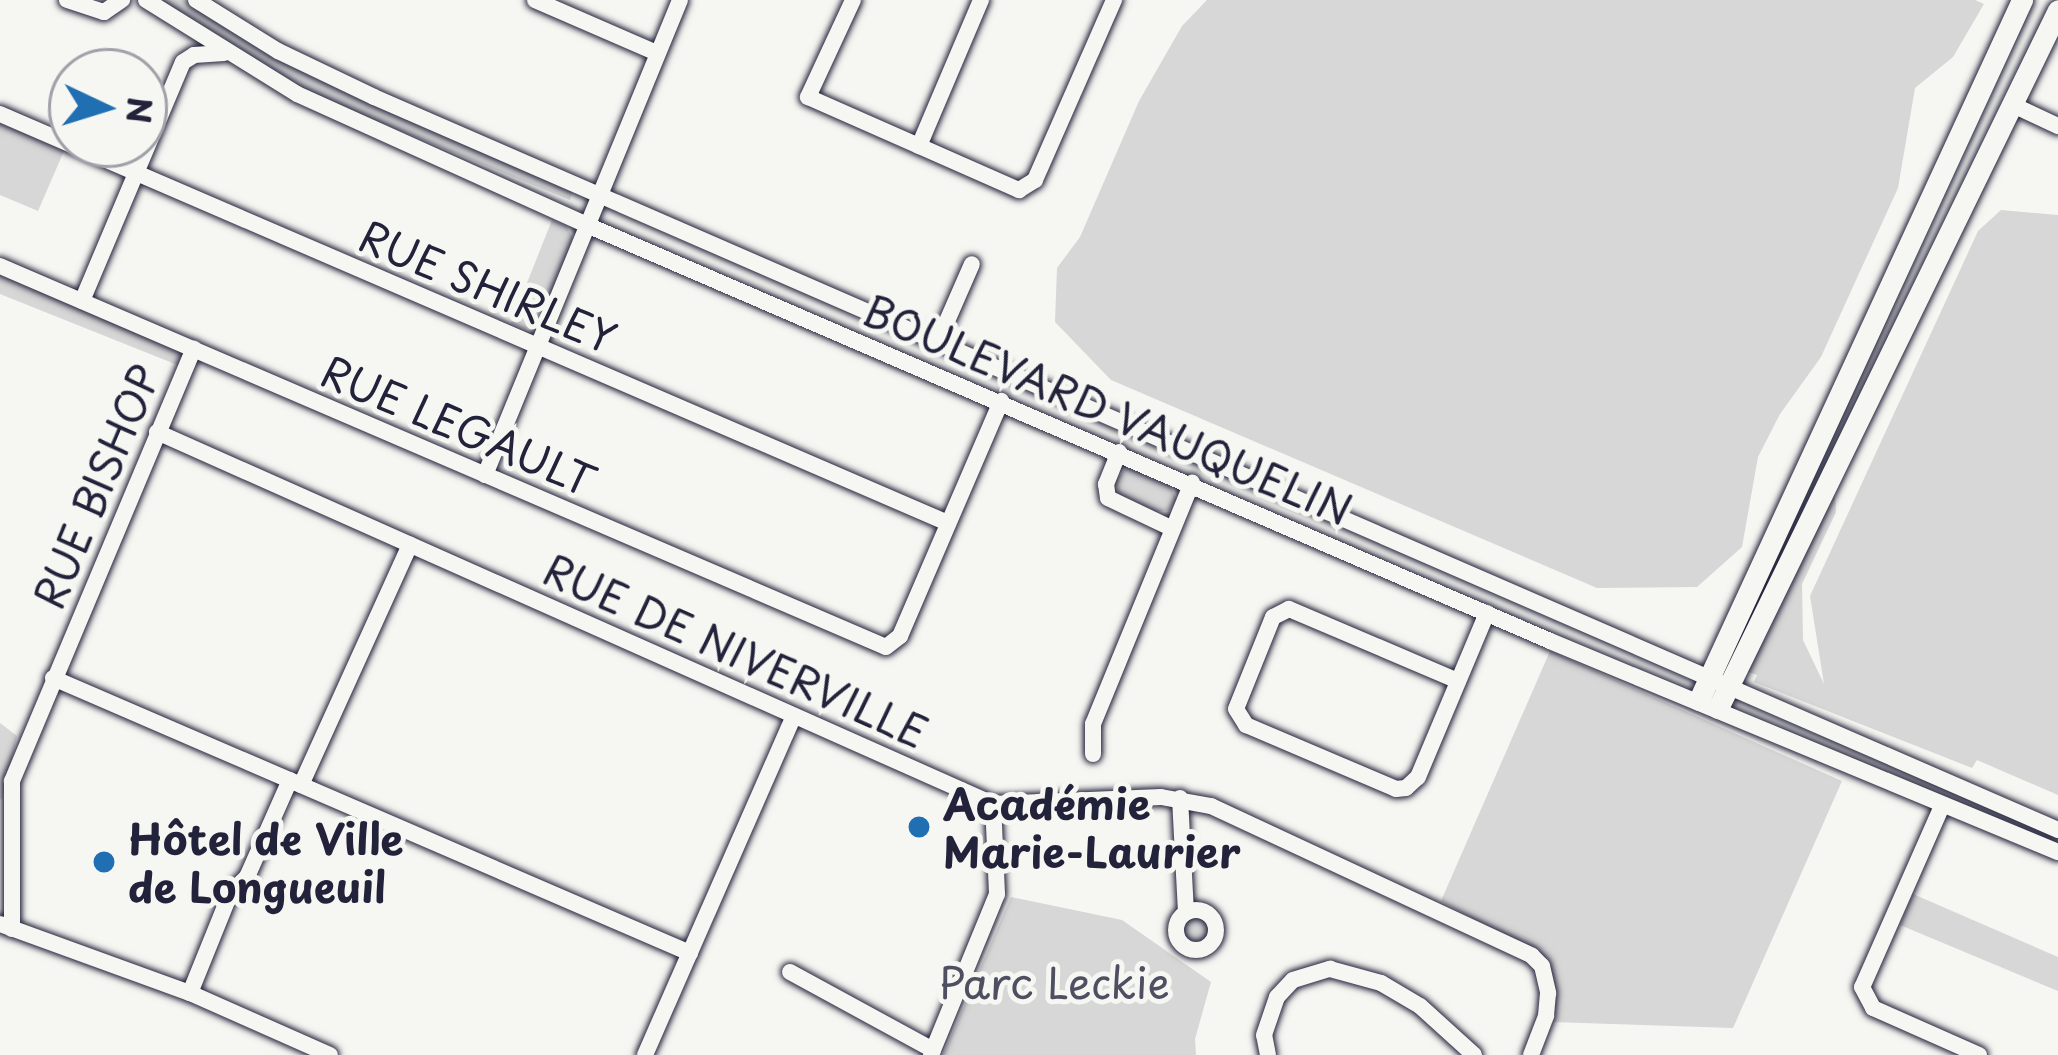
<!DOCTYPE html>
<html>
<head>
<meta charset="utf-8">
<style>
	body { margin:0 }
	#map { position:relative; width:2058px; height:1055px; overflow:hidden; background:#f6f6f2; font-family:"Playpen Sans",sans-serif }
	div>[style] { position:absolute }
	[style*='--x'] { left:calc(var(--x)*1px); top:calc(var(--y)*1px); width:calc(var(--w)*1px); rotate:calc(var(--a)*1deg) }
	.green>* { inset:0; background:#d7d7d7 }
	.round { border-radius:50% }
	.roads { filter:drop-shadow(0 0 3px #22223b) drop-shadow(0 0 3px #22223b) }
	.minor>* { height:16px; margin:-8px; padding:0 8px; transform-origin:8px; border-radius:8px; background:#f6f6f2 }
	.minor>.ring { margin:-8px; padding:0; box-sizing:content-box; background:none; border:16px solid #f6f6f2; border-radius:50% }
	.major>* { height:21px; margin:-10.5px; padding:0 10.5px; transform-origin:10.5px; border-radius:10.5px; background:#f6f6f2 }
	.dots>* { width:33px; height:33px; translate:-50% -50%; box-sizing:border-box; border:6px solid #f6f6f2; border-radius:50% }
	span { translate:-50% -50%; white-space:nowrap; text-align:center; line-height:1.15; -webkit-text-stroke:10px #f6f6f2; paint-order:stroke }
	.street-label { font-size:42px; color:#22223b }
	.poi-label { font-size:42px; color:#22223b; font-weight:700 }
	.left { translate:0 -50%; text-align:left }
	.park-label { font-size:42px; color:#4f4f62 }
	.north { position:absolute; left:48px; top:48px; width:120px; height:120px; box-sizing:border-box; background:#f6f6f2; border:3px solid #a1a1a9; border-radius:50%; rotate:94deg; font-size:33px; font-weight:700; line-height:48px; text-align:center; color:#22223b }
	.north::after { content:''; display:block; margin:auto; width:42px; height:54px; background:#1f6fb2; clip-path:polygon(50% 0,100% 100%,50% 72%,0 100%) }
</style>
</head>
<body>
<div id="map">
	<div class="green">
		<i style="clip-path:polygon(157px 0,184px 0,573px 190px,570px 200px,340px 106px,270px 72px)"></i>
		<i style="clip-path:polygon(1207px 0,1975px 0,1984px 4px,1953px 57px,1915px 88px,1898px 188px,1821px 357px,1780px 414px,1758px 457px,1742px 547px,1697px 587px,1597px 588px,1111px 380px,1055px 322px,1057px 268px,1080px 237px,1139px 101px,1182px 26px)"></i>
		<i style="clip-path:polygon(0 123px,64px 151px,38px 211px,0 195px)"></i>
		<i style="clip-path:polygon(2001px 210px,2058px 215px,2058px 795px,1977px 760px,1972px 768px,1754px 682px,1757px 675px,1745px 671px,1835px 494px,1836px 512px,1802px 584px,1803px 640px,1824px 684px,1810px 596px,1978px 231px)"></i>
		<i style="clip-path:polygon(552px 220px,566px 226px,573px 238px,538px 326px,525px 329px,511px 323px)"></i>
		<i style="clip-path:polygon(0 268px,194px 349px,185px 368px,0 294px)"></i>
		<i style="clip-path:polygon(1128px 467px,1169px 484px,1177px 500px,1170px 510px,1155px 512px,1120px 496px,1115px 481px)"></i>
		<i style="clip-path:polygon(1550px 651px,1842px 781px,1733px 1028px,1552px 1022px,1543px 956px,1441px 901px)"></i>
		<i style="clip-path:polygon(0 723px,17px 736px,2px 800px,0 799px)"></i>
		<i style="clip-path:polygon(1913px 894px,2058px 957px,2058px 991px,1900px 925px)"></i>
		<i style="clip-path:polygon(1011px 897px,1122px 920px,1211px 982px,1195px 1039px,1196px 1055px,943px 1055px)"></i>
		<i class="round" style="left:1179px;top:916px;width:32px;height:32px"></i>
	</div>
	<div class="roads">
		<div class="minor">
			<i style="--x:67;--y:0;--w:39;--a:18"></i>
			<i style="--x:104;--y:12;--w:22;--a:-34"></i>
			<i style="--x:146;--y:0;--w:178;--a:31.9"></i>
			<i style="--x:297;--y:94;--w:318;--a:24.3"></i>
			<i style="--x:587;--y:225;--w:1049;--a:23.36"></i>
			<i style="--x:1550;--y:641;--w:550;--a:22.56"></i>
			<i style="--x:196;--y:0;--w:97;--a:31.9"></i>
			<i style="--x:278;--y:51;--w:106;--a:25.6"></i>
			<i style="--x:374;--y:97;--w:1837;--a:23.52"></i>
			<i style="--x:535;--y:0;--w:133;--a:23.5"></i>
			<i style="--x:853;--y:0;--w:107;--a:114.9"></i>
			<i style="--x:808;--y:97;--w:231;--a:23.8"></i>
			<i style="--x:1019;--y:190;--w:19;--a:-32"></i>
			<i style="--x:1035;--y:180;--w:197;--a:-66.3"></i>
			<i style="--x:2013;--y:105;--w:50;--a:25"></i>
			<i style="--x:0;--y:114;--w:1032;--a:23.34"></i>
			<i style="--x:919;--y:146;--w:159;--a:-67"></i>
			<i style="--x:0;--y:266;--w:964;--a:23.27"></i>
			<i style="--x:886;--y:647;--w:18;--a:-38"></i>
			<i style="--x:900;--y:636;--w:256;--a:-66.7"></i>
			<i style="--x:82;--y:301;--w:259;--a:-67.1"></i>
			<i style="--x:183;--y:62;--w:13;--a:-32"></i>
			<i style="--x:194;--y:55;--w:30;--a:-4"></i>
			<i style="--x:937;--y:344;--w:87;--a:-66.4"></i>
			<i style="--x:157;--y:432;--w:915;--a:23.99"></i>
			<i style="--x:993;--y:804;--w:168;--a:-2.4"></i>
			<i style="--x:1161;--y:797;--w:51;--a:10.2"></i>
			<i style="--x:1211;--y:806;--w:354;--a:25"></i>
			<i style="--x:1532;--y:956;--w:14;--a:45"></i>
			<i style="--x:1542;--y:966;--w:28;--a:77"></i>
			<i style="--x:1548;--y:993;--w:23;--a:95"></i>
			<i style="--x:1546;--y:1016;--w:42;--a:111"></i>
			<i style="--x:1119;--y:452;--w:35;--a:112"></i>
			<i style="--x:1106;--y:484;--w:14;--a:82"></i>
			<i style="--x:1108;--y:498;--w:70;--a:25.5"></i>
			<i style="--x:485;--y:475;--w:513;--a:-67.68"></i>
			<i style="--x:53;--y:678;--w:694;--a:23.35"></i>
			<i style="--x:1458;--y:681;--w:184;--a:-156.9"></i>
			<i style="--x:1289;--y:609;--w:18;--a:153"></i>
			<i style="--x:1273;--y:617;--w:99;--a:111.9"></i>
			<i style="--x:1236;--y:709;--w:19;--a:58"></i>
			<i style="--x:1246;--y:725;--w:163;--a:23.1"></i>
			<i style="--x:1396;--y:789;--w:10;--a:-6"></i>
			<i style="--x:1406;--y:788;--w:16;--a:-43"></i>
			<i style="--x:1418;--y:777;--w:178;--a:-67.2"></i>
			<i style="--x:1093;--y:754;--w:30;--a:-90"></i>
			<i style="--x:1093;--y:724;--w:261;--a:-67.7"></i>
			<i style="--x:301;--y:785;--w:264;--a:-65.6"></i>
			<i style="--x:1180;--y:798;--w:114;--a:87"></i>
			<i style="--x:1942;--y:806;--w:198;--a:113.8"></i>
			<i style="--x:1862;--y:987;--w:24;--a:62"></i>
			<i style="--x:1873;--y:1008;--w:116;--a:23.9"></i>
			<i class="ring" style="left:1176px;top:910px;width:24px;height:24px"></i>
			<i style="--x:0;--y:924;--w:202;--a:20"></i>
			<i style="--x:190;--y:993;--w:153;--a:23.9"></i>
			<i style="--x:12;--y:929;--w:148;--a:-90"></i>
			<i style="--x:12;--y:781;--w:469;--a:-67.2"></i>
			<i style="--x:790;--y:972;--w:163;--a:28.6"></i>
			<i style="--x:190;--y:993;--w:107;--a:-68"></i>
			<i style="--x:230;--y:894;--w:24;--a:-45"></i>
			<i style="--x:247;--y:877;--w:106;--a:-66.1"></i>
			<i style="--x:645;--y:1055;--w:370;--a:-66.3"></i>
			<i style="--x:931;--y:1055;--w:174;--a:-67.7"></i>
			<i style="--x:997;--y:894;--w:90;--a:-92.5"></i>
			<i style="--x:1268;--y:1055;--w:20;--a:-101"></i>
			<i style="--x:1264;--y:1035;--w:40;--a:-71.1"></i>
			<i style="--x:1277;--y:997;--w:23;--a:-47"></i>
			<i style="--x:1293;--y:980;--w:39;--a:-17"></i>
			<i style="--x:1330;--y:969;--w:53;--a:15.4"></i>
			<i style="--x:1381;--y:983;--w:45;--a:30.5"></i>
			<i style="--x:1420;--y:1006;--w:73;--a:42.2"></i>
		</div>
		<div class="major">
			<i style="--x:1699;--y:700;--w:771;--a:-65.23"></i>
			<i style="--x:1718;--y:708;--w:776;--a:-64.03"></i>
		</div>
	</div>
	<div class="dots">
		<i style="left:919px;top:827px;background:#1f6fb2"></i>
		<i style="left:104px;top:862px;background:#1f6fb2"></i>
	</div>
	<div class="street-label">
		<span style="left:488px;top:286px;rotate:23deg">RUE SHIRLEY</span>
		<span style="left:1108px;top:409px;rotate:23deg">BOULEVARD VAUQUELIN</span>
		<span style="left:459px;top:425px;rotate:23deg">RUE LEGAULT</span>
		<span style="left:96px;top:486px;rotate:-67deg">RUE BISHOP</span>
		<span style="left:736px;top:650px;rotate:24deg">RUE DE NIVERVILLE</span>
	</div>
	<div class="poi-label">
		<span class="left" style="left:943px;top:827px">Académie<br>Marie-Laurier</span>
		<span class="left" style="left:128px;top:862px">Hôtel de Ville<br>de Longueuil</span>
	</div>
	<div class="park-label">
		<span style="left:1054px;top:982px">Parc Leckie</span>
	</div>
	<div class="north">N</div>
</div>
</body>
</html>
